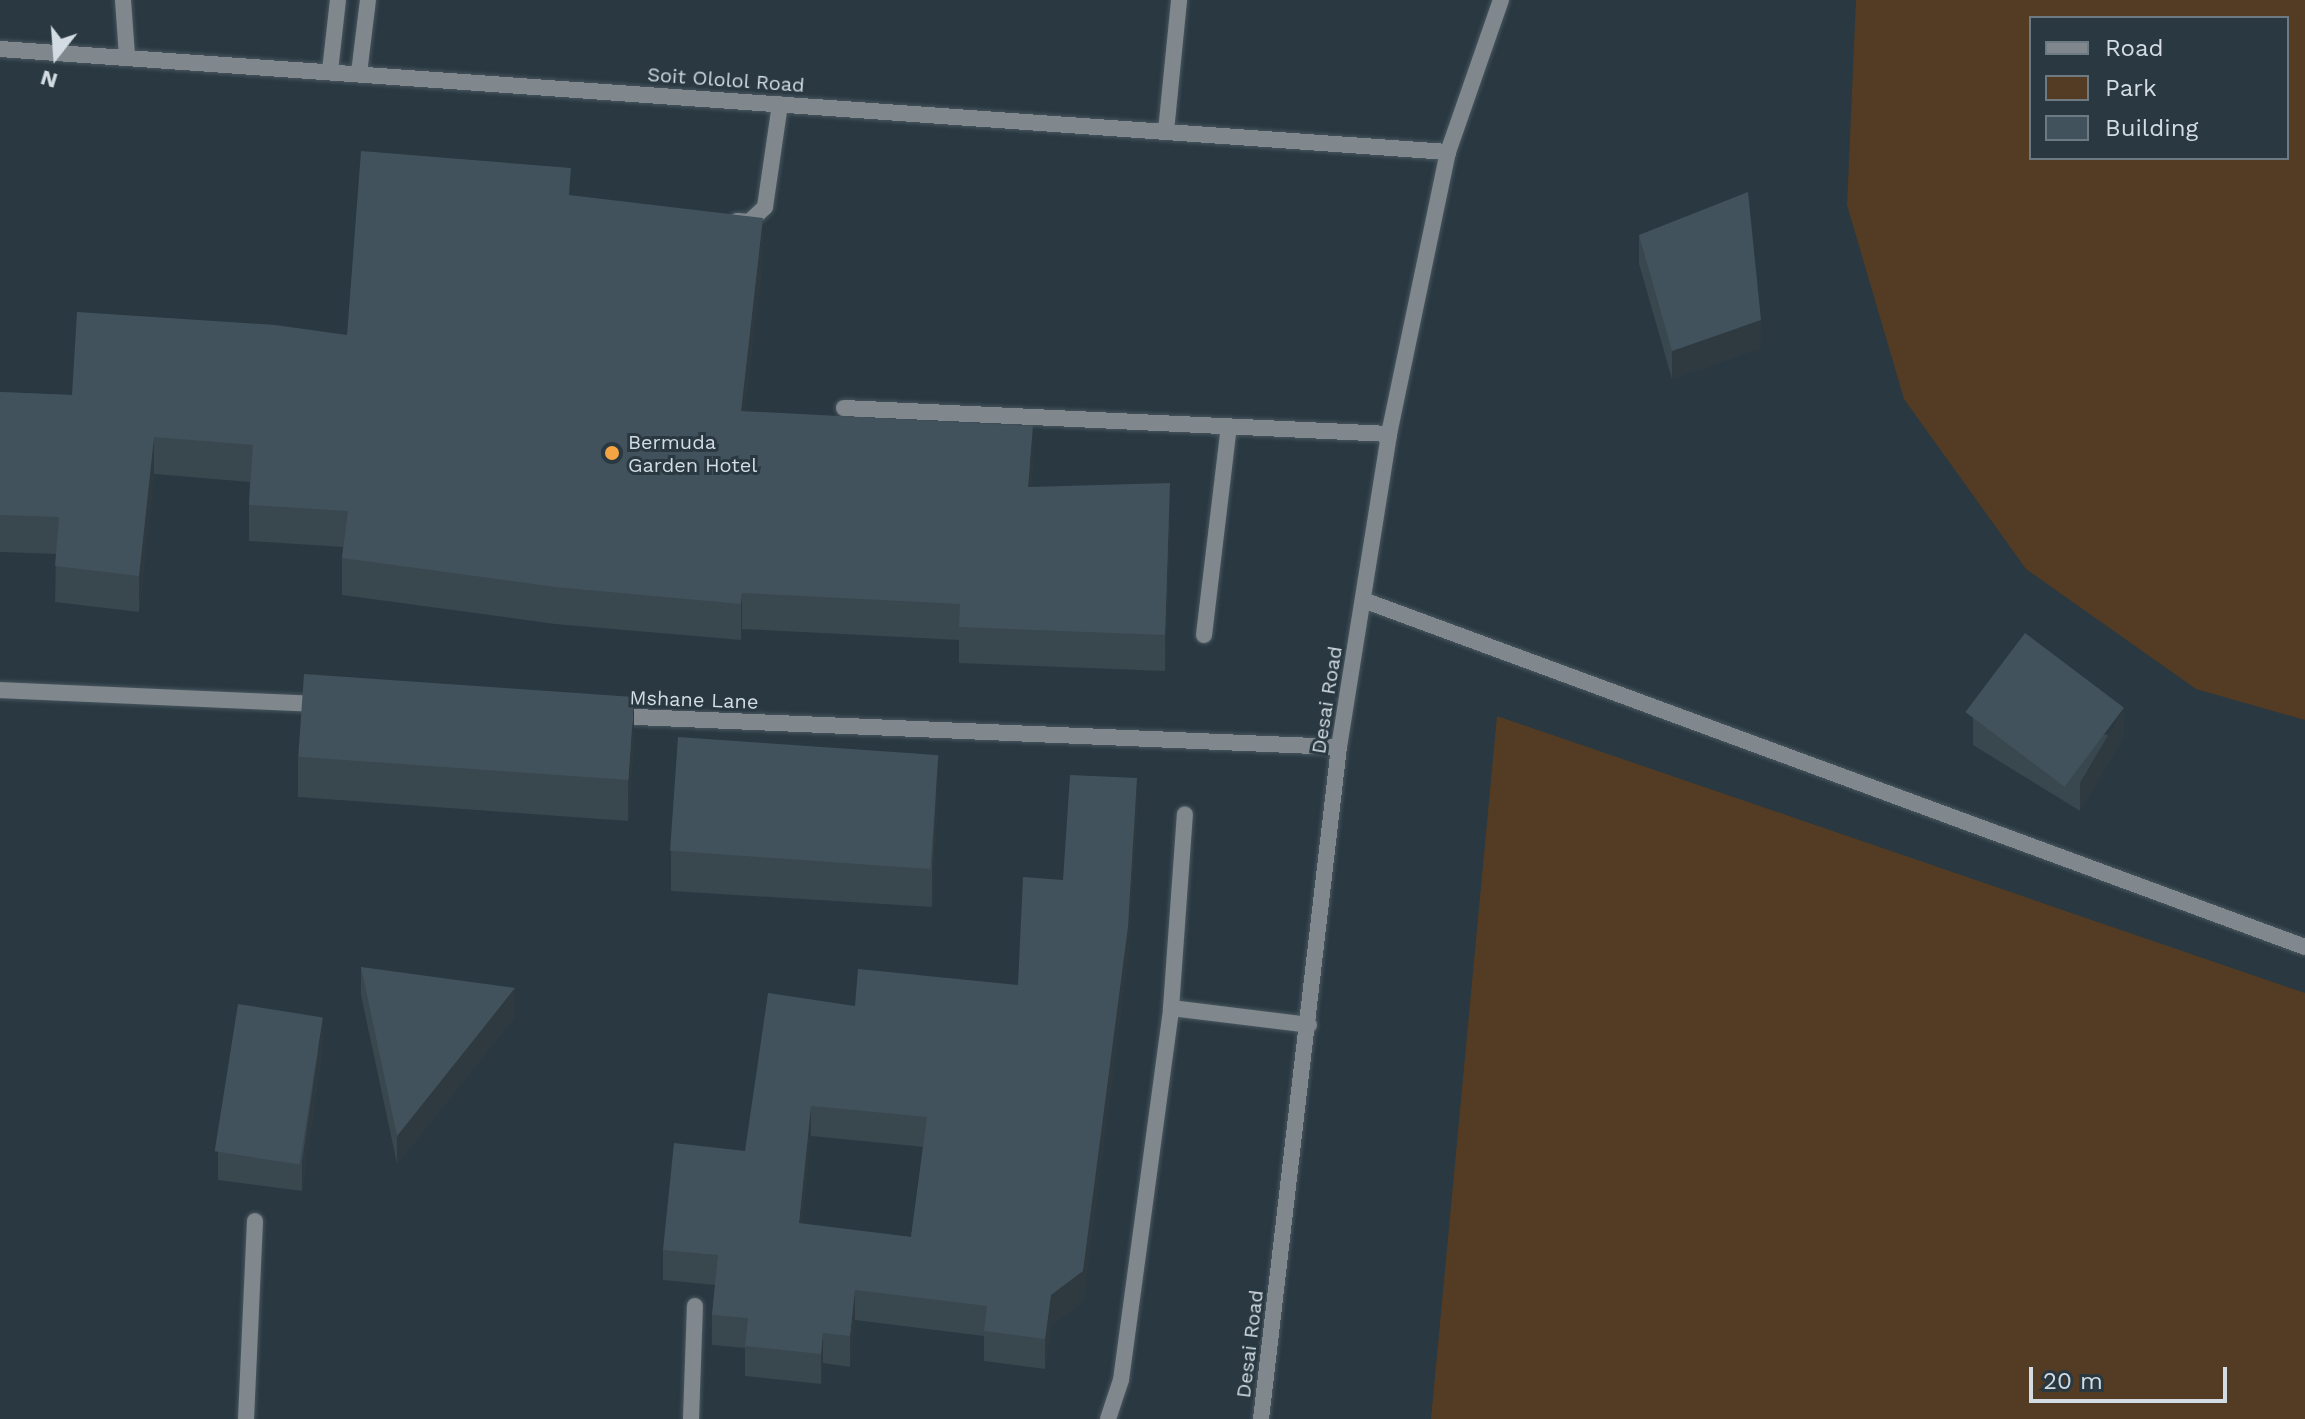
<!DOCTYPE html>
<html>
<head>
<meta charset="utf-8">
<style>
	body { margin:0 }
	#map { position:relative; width:2305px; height:1419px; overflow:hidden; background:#293841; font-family:"Work Sans",sans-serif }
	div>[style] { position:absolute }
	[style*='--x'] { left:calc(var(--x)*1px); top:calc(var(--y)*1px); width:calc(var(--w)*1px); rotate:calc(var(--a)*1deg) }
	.green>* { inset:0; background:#533c23 }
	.roads { filter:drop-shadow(0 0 2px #48565e) drop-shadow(0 0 2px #48565e) }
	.service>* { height:16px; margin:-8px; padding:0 8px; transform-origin:8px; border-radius:8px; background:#80888d }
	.minor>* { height:16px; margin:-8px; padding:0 8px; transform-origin:8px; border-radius:8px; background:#80888d }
	.wall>* { inset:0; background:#39474f }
	.shaded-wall>* { inset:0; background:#2e3940 }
	.building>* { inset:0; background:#42525c; transform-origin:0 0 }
	.dots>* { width:22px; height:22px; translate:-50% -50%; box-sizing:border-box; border:4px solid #293841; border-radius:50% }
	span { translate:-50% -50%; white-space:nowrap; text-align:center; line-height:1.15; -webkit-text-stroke:6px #293841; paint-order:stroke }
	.street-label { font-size:20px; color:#d3dce2 }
	.poi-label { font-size:20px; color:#d3dce2 }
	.left { translate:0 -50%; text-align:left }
	.legend { position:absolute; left:2029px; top:16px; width:260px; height:144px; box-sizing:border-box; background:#293841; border:2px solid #6d7a81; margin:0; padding:10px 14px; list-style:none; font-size:24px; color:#d3dce2 }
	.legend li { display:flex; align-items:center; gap:16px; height:40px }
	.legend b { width:40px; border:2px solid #6d7a81 }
	.north { position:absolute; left:16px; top:16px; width:80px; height:80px; -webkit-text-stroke:6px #293841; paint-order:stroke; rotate:197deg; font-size:22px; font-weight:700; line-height:32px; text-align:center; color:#d3dce2 }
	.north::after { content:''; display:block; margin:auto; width:28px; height:36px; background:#d3dce2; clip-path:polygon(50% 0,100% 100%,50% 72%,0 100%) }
	.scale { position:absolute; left:2029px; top:1367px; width:198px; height:36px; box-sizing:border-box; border:4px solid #d3dce2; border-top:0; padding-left:10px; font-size:24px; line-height:28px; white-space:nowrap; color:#d3dce2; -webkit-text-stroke:6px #293841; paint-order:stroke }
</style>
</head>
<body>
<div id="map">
	<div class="green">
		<i style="clip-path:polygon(evenodd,1856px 0,2305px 0,2305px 720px,2196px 689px,2026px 569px,1904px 399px,1847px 205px,1856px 0,2287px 18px,2287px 158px,2031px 158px,2031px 18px,2287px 18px)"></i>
		<i style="clip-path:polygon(1497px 716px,2305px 993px,2305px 1419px,1431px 1419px)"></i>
	</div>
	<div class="roads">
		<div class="service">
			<i style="--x:123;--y:0;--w:56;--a:85.9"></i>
			<i style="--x:330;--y:71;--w:71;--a:-83.6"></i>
			<i style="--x:1166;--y:131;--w:132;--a:-84.3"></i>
			<i style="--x:737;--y:221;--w:12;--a:5"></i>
			<i style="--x:749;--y:222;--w:22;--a:-43"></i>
			<i style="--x:765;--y:207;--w:104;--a:-81.7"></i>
			<i style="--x:844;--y:408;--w:546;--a:2.73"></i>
			<i style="--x:1363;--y:600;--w:1004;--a:20.22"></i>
			<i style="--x:1204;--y:635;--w:210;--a:-83.2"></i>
			<i style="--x:1171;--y:1008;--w:194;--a:-85.9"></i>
			<i style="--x:246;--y:1419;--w:198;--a:-87.4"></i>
			<i style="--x:1108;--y:1419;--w:41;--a:-71.6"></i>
			<i style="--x:1121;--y:1380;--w:375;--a:-82.3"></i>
			<i style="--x:1171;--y:1008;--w:139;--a:7"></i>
		</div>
		<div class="minor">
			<i style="--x:0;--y:49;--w:1452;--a:4.07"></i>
			<i style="--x:359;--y:73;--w:74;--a:-83"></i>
			<i style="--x:0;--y:690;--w:322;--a:2.5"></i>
			<i style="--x:613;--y:716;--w:727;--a:2.45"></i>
			<i style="--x:691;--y:1419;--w:113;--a:-88"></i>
			<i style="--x:1261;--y:1419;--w:677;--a:-83.38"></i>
			<i style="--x:1339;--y:747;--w:317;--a:-80.9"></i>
			<i style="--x:1389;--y:434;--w:288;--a:-78.2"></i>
			<i style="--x:1448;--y:152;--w:161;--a:-70.8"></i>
		</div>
	</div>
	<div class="wall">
		<i style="clip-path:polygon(571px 196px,763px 255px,745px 412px,1033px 463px,1031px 487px,1170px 519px,1165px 671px,959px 663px,959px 640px,742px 629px,741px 640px,555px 624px,342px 595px,342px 558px,343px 547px,249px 541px,249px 505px,250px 482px,154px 474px,139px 612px,55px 602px,56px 554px,0 552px,0 392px,72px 395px,347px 335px)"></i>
		<i style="clip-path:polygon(1639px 235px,1761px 348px,1672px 379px,1639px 264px)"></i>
		<i style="clip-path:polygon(1973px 717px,2124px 737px,2080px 811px,1973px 745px)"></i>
		<i style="clip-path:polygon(634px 738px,628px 821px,298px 797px,298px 757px)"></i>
		<i style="clip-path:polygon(938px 793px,932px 907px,671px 891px,671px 851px)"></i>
		<i style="clip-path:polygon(evenodd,1137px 809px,1128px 957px,1083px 1302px,1051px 1325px,1045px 1369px,984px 1361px,984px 1336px,855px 1320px,850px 1367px,823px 1363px,821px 1384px,745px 1376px,745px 1348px,712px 1345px,712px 1315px,715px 1285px,663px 1280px,663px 1250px,745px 1151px,855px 1006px,1018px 985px,1063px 880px,1137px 809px,811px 1136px,923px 1147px,911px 1237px,802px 1224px,811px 1136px)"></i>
		<i style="clip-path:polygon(361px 967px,515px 1017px,397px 1164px,361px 995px)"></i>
		<i style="clip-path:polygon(323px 1045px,302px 1191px,218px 1180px,218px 1152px)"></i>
	</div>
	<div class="shaded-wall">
		<i style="clip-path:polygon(763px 218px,763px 255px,741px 448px,741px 411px)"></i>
		<i style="clip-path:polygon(1761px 320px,1761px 348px,1672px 379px,1672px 351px)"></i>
		<i style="clip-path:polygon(1033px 426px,1033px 463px,1028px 524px,1028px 487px)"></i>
		<i style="clip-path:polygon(154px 437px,154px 474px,139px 612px,139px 576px)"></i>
		<i style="clip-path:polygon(1170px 483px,1170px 519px,1165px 671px,1165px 635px)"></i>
		<i style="clip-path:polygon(742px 593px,742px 629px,741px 640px,741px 604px)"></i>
		<i style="clip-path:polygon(634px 698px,634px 738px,628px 821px,628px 781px)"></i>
		<i style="clip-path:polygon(2124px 708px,2124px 737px,2080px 811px,2080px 783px)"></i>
		<i style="clip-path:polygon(938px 754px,938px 793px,932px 907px,932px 867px)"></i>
		<i style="clip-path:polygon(1137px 778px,1137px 809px,1128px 957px,1083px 1302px,1051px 1325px,1045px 1369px,1045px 1339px,1051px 1295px)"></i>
		<i style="clip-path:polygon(515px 988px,515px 1017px,397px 1164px,397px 1136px)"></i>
		<i style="clip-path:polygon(323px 1017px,323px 1045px,302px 1191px,302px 1163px)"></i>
		<i style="clip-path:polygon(811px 1106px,811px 1136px,799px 1254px,799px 1223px)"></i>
		<i style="clip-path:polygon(855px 1290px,855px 1320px,850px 1367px,850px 1336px)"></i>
		<i style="clip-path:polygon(823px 1333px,823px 1363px,821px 1384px,821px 1354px)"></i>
	</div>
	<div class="building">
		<i style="clip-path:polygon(361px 151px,571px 168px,569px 195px,763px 218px,741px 411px,1033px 426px,1028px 487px,1170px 483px,1165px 635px,959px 627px,960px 604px,742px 593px,741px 604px,555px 587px,342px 558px,348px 511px,249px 505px,253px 445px,154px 437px,139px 576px,55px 566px,59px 517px,0 515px,0 392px,72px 395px,77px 312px,275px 325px,347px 335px)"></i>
		<i style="clip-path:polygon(1748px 192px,1761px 320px,1672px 351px,1639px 235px)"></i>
		<i style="left:2025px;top:633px;width:124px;height:99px;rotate:37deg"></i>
		<i style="left:304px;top:674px;width:331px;height:83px;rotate:4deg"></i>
		<i style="left:678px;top:737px;width:261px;height:114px;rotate:4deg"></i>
		<i style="clip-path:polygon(evenodd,1070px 775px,1137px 778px,1128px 927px,1083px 1271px,1051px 1295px,1045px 1339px,984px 1331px,987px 1306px,855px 1290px,850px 1336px,823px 1333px,821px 1354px,745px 1346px,748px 1318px,712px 1315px,718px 1255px,663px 1250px,674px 1143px,745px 1151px,768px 993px,855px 1006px,858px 969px,1018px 985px,1023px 877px,1063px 880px,1070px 775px,811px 1106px,927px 1117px,911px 1237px,799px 1223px,811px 1106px)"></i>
		<i style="clip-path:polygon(361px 967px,515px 988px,397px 1136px)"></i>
		<i style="left:238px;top:1004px;width:86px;height:149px;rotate:9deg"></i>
	</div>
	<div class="dots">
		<i style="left:612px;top:453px;background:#f4a443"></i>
	</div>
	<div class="street-label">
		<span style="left:726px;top:80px;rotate:4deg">Soit Ololol Road</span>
		<span style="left:694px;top:700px;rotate:2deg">Mshane Lane</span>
		<span style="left:1327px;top:700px;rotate:-81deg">Desai Road</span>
		<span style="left:1250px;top:1344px;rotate:-83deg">Desai Road</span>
	</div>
	<div class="poi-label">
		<span class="left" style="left:628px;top:454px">Bermuda<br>Garden Hotel</span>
	</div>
	<ul class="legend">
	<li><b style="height:10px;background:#80888d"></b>Road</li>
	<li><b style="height:22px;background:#533c23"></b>Park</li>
	<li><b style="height:22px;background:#42525c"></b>Building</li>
	</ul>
	<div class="north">N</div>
	<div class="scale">20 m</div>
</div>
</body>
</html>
